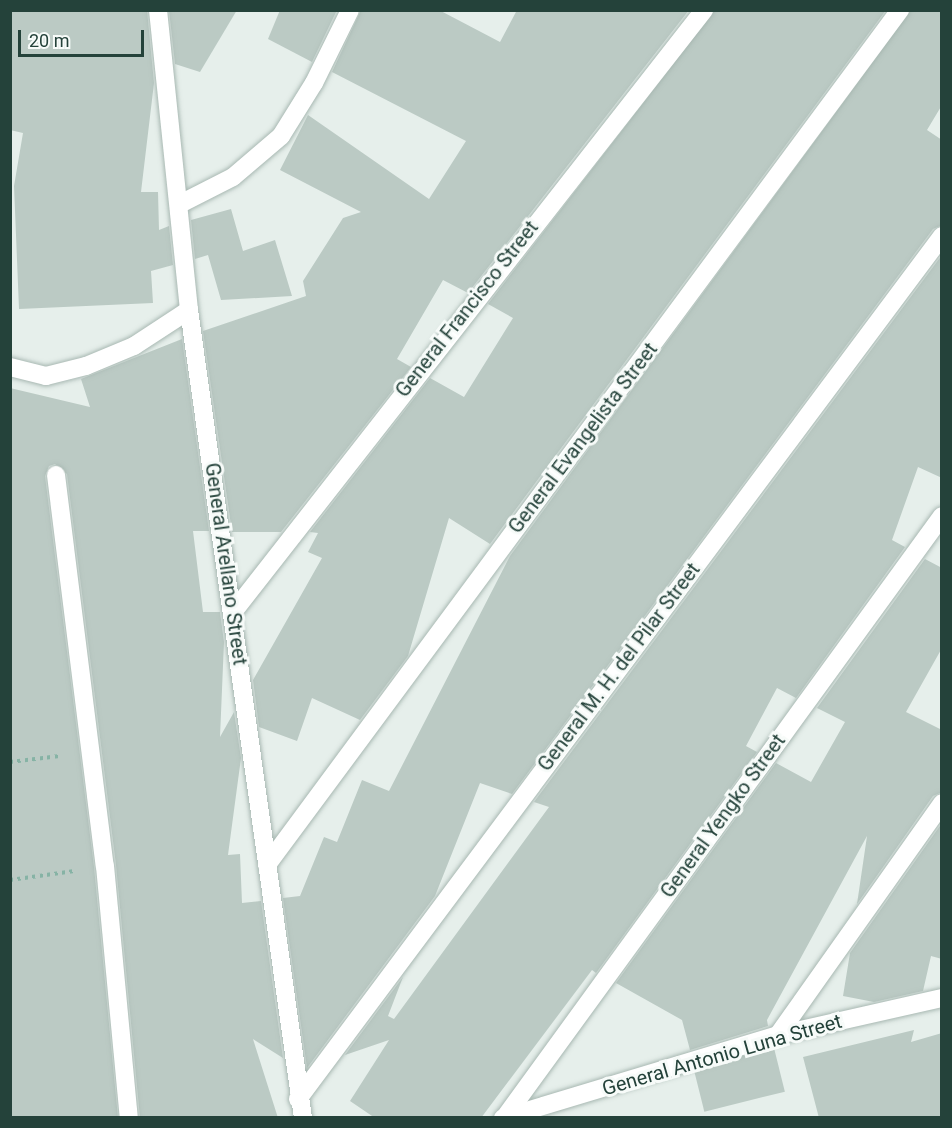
<!DOCTYPE html>
<html>
<head>
<meta charset="utf-8">
<style>
	body { margin:0 }
	#map { position:relative; width:952px; height:1128px; overflow:hidden; background:#e6efeb; font-family:Roboto,sans-serif }
	div>[style] { position:absolute }
	[style*='--x'] { left:calc(var(--x)*1px); top:calc(var(--y)*1px); width:calc(var(--w)*1px); rotate:calc(var(--a)*1deg) }
	.building>* { inset:0; background:#bbcac4; transform-origin:0 0 }
	.path>* { height:4px; margin-top:-2px; transform-origin:0; background:repeating-linear-gradient(90deg,#86b3a5 0 3px,transparent 0 7.5px) }
	.roads { filter:drop-shadow(0 0 2px #a8b8b2) drop-shadow(0 0 2px #a8b8b2) }
	.minor>* { height:18px; margin:-9px; padding:0 9px; transform-origin:9px; border-radius:9px; background:#fff }
	span { translate:-50% -50%; white-space:nowrap; text-align:center; line-height:1.15; -webkit-text-stroke:6px #f7fbf9; paint-order:stroke }
	.street-label { font-size:20px; color:#24423a }
	.frame { position:absolute; inset:0; border:12px solid #24423a; pointer-events:none }
	.scale { position:absolute; left:18px; top:30px; width:126px; height:27px; box-sizing:border-box; border:3px solid #24423a; border-top:0; padding-left:8px; font-size:18px; line-height:21px; white-space:nowrap; color:#24423a; -webkit-text-stroke:4px #f7fbf9; paint-order:stroke }
</style>
</head>
<body>
<div id="map">
	<div class="building">
		<i style="clip-path:polygon(10px 10px,147px 10px,154px 83px,141px 192px,158px 192px,159px 230px,169px 226px,173px 265px,151px 271px,153px 303px,19px 309px,14px 186px,23px 133px,10px 130px)"></i>
		<i style="clip-path:polygon(169px 10px,237px 10px,200px 72px,175px 64px)"></i>
		<i style="clip-path:polygon(280px 10px,337px 10px,312px 62px,268px 39px)"></i>
		<i style="clip-path:polygon(361px 10px,439px 10px,500px 42px,517px 10px,689px 10px,468px 293px,443px 280px,397px 359px,411px 367px,281px 532px,232px 532px,203px 331px,306px 296px,303px 281px,343px 218px,361px 212px,280px 170px,308px 115px,429px 199px,466px 141px,332px 72px)"></i>
		<i style="clip-path:polygon(715px 10px,886px 10px,490px 544px,449px 518px,408px 656px,360px 720px,312px 698px,297px 741px,259px 727px,253px 680px,322px 558px,308px 552px,318px 533px,310px 532px,430px 378px,464px 397px,513px 318px,488px 304px)"></i>
		<i style="clip-path:polygon(911px 10px,942px 10px,942px 105px,927px 130px,942px 140px,942px 225px,933px 229px,512px 794px,480px 783px,435px 896px,307px 1068px,283px 898px,300px 896px,324px 837px,337px 842px,362px 780px,389px 791px,510px 556px)"></i>
		<i style="clip-path:polygon(231px 209px,243px 251px,275px 240px,292px 296px,221px 300px,208px 255px,195px 259px,191px 220px)"></i>
		<i style="clip-path:polygon(942px 255px,942px 478px,918px 467px,892px 540px,905px 547px,796px 698px,777px 688px,746px 746px,757px 752px,596px 973px,592px 970px,481px 1118px,375px 1118px,350px 1101px,389px 1040px,345px 1055px,403px 977px,388px 1016px,394px 1019px,549px 807px,534px 802px)"></i>
		<i style="clip-path:polygon(182px 339px,209px 531px,193px 531px,203px 612px,220px 612px,224px 642px,220px 737px,234px 712px,241px 758px,228px 855px,240px 854px,242px 903px,261px 901px,283px 1058px,253px 1039px,278px 1118px,140px 1118px,116px 865px,67px 474px,55px 464px,49px 466px,45px 476px,94px 867px,118px 1118px,10px 1118px,10px 388px,90px 407px,81px 379px)"></i>
		<i style="clip-path:polygon(925px 559px,942px 568px,942px 648px,906px 712px,942px 730px,942px 792px,933px 796px,857px 904px,867px 836px,767px 1020px,768px 1026px,690px 1050px,682px 1020px,616px 983px,776px 763px,811px 782px,845px 722px,817px 708px)"></i>
		<i style="clip-path:polygon(942px 823px,942px 959px,931px 956px,923px 991px,874px 1002px,843px 996px,850px 953px)"></i>
		<i style="clip-path:polygon(914px 1030px,911px 1042px,942px 1033px,942px 1118px,819px 1118px,803px 1057px)"></i>
		<i style="left:774px;top:1048px;width:45px;height:83px;rotate:76deg"></i>
	</div>
	<div class="path">
		<i style="--x:10;--y:762;--w:50;--a:-6.8"></i>
		<i style="--x:10;--y:880;--w:65;--a:-8"></i>
	</div>
	<div class="roads">
		<div class="minor">
			<i style="--x:158;--y:10;--w:302;--a:84.1"></i>
			<i style="--x:189;--y:310;--w:816;--a:81.97"></i>
			<i style="--x:180;--y:204;--w:59;--a:-27"></i>
			<i style="--x:233;--y:177;--w:63;--a:-40.5"></i>
			<i style="--x:281;--y:136;--w:62;--a:-58.1"></i>
			<i style="--x:314;--y:83;--w:81;--a:-63.7"></i>
			<i style="--x:10;--y:367;--w:37;--a:14"></i>
			<i style="--x:46;--y:376;--w:41;--a:-14"></i>
			<i style="--x:86;--y:366;--w:52;--a:-22.6"></i>
			<i style="--x:134;--y:346;--w:66;--a:-33.2"></i>
			<i style="--x:56;--y:475;--w:394;--a:82.9"></i>
			<i style="--x:105;--y:866;--w:253;--a:84.6"></i>
			<i style="--x:234;--y:611;--w:763;--a:-51.97"></i>
			<i style="--x:267;--y:865;--w:1064;--a:-53.49"></i>
			<i style="--x:778;--y:1035;--w:284;--a:-54.7"></i>
			<i style="--x:298;--y:1099;--w:1077;--a:-53.27"></i>
			<i style="--x:505;--y:1117;--w:743;--a:-53.98"></i>
			<i style="--x:503;--y:1118;--w:287;--a:-16.8"></i>
			<i style="--x:778;--y:1035;--w:168;--a:-12.7"></i>
		</div>
	</div>
	<div class="street-label">
		<span style="left:467px;top:309px;rotate:-52deg">General Francisco Street</span>
		<span style="left:583px;top:438px;rotate:-53deg">General Evangelista Street</span>
		<span style="left:226px;top:564px;rotate:82deg">General Arellano Street</span>
		<span style="left:619px;top:667px;rotate:-53deg">General M. H. del Pilar Street</span>
		<span style="left:723px;top:816px;rotate:-54deg">General Yengko Street</span>
		<span style="left:722px;top:1055px;rotate:-16deg">General Antonio Luna Street</span>
	</div>
	<div class="frame"></div>
	<div class="scale">20 m</div>
</div>
</body>
</html>
